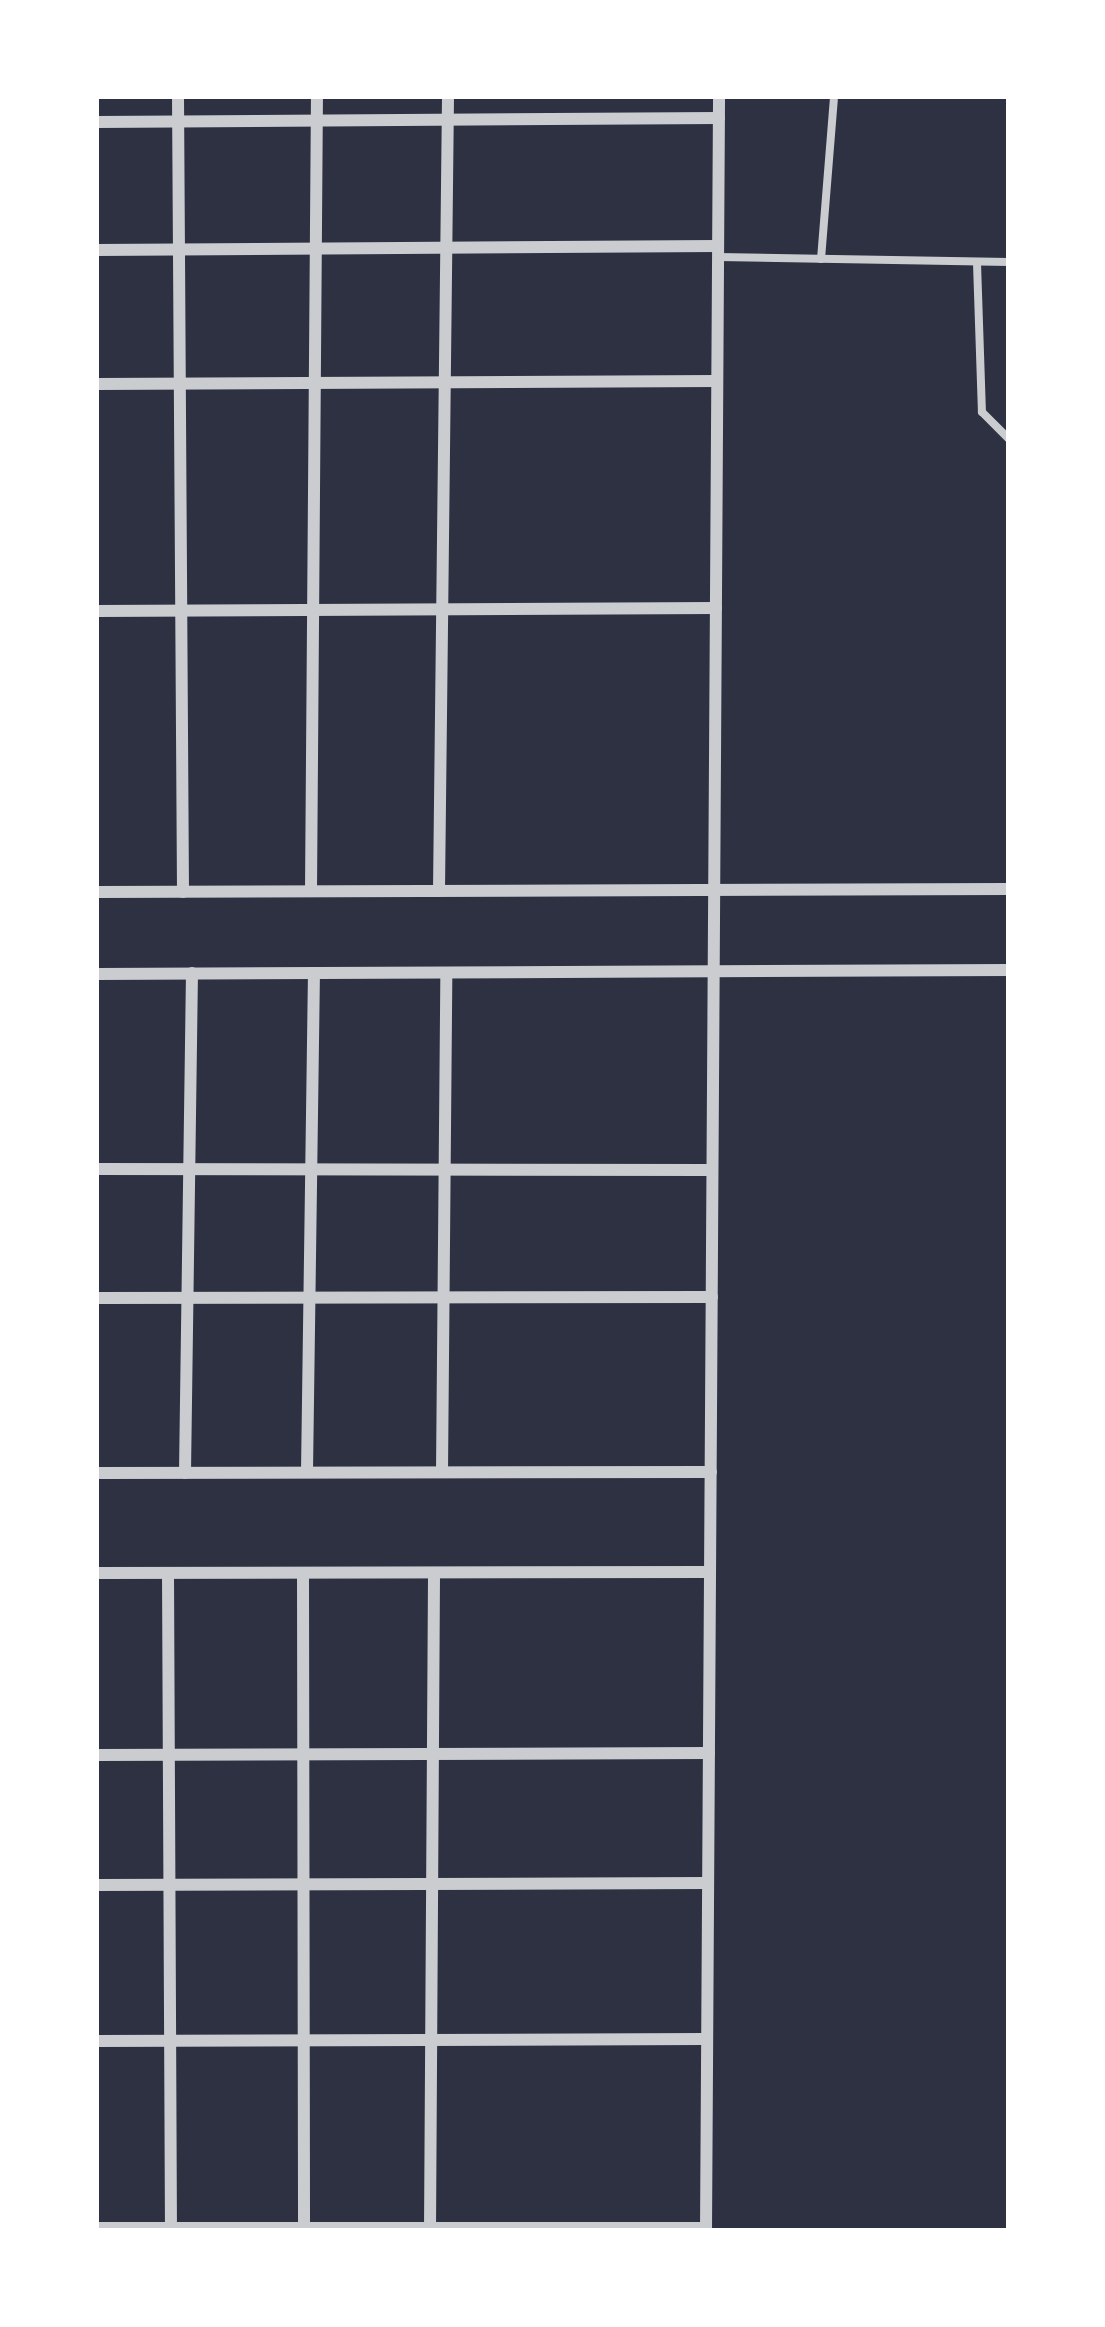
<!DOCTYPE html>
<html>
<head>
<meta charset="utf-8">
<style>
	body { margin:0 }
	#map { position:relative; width:1105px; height:2327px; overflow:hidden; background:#2d3142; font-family:"Fira Sans Condensed",sans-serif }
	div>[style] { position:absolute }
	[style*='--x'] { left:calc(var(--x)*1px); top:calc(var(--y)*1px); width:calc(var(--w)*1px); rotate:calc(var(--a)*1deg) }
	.service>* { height:8px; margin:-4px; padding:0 4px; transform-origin:4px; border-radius:4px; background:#caccd0 }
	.minor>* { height:12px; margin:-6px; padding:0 6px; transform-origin:6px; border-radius:6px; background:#caccd0 }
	span { translate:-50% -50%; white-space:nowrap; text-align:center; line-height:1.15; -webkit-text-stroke:9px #fff; paint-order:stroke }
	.frame { position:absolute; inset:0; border:99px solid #fff; pointer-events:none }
</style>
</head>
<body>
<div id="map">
	<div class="service">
		<i style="--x:718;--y:257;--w:291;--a:1"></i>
		<i style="--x:821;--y:259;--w:164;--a:-85.4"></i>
		<i style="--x:977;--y:263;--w:149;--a:88.1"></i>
		<i style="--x:982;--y:412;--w:38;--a:45"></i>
	</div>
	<div class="minor">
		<i style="--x:178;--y:96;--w:796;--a:89.64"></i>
		<i style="--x:96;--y:122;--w:623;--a:-0.37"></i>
		<i style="--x:96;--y:250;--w:622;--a:-0.37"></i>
		<i style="--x:96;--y:384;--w:621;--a:-0.28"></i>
		<i style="--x:96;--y:611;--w:620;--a:-0.28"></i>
		<i style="--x:311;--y:891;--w:795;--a:-89.57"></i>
		<i style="--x:439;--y:891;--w:795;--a:-89.35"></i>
		<i style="--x:96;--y:892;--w:913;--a:-0.19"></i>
		<i style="--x:96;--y:974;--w:913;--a:-0.25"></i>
		<i style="--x:96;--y:1169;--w:616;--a:0.09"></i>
		<i style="--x:96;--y:1298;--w:616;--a:-0.09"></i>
		<i style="--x:307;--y:1472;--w:499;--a:-89.2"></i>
		<i style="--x:442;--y:1472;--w:499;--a:-89.5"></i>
		<i style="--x:96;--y:1473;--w:615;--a:-0.09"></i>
		<i style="--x:185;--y:1473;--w:500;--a:-89.2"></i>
		<i style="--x:96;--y:1573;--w:614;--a:-0.09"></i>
		<i style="--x:168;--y:1573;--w:658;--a:89.74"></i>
		<i style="--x:303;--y:1573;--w:658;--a:89.91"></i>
		<i style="--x:96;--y:1755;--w:613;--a:-0.19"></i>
		<i style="--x:96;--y:1885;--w:612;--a:-0.19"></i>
		<i style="--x:96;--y:2041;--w:609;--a:-0.19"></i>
		<i style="--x:96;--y:2228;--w:610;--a:0"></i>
		<i style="--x:430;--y:2231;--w:658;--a:-89.65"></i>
		<i style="--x:706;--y:2231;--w:2135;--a:-89.65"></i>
	</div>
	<div class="frame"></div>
</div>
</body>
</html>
